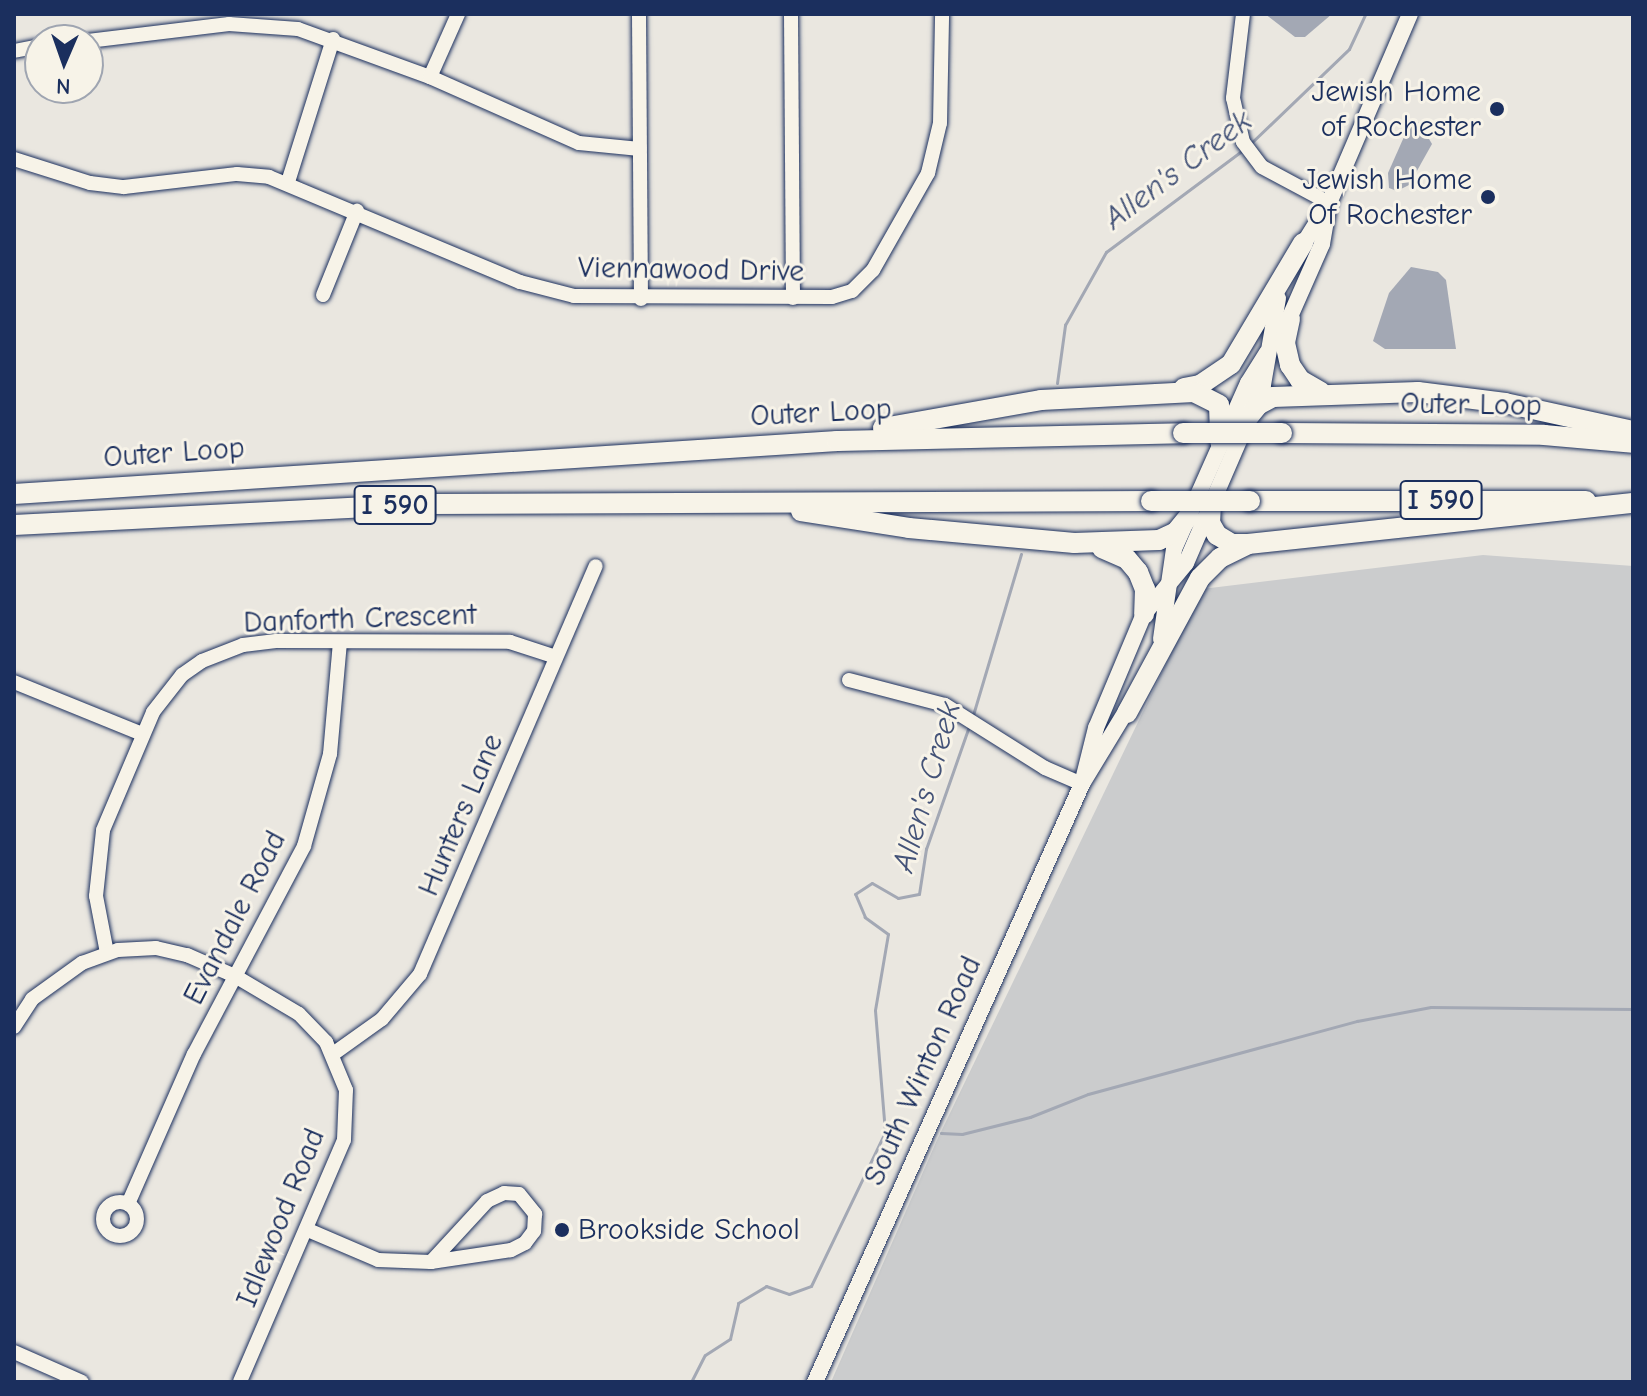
<!DOCTYPE html>
<html>
<head>
<meta charset="utf-8">
<style>
	body { margin:0 }
	#map { position:relative; width:1647px; height:1396px; overflow:hidden; background:#eae7e0; font-family:"Comic Neue",sans-serif }
	div>[style] { position:absolute }
	[style*='--x'] { left:calc(var(--x)*1px); top:calc(var(--y)*1px); width:calc(var(--w)*1px); rotate:calc(var(--a)*1deg) }
	.green>* { inset:0; background:#cbcccd }
	.water>* { inset:0; background:#a3a8b4 }
	.stream>* { height:3px; margin:-1.5px; padding:0 1.5px; transform-origin:1.5px; border-radius:1.5px; background:#a3a8b4 }
	.roads { filter:drop-shadow(0 0 2px #1b2f5e) drop-shadow(0 0 2px #1b2f5e) }
	.minor>* { height:14px; margin:-7px; padding:0 7px; transform-origin:7px; border-radius:7px; background:#f7f3e8 }
	.minor>.ring { margin:-7px; padding:0; box-sizing:content-box; background:none; border:14px solid #f7f3e8; border-radius:50% }
	.major>* { height:16px; margin:-8px; padding:0 8px; transform-origin:8px; border-radius:8px; background:#f7f3e8 }
	.highway>* { height:20px; margin:-10px; padding:0 10px; transform-origin:10px; border-radius:10px; background:#f7f3e8 }
	.bridges { filter:drop-shadow(0 0 2px #1b2f5e) drop-shadow(0 0 2px #1b2f5e) }
	.highway-bridge>* { height:20px; margin:-10px; padding:0 10px; transform-origin:10px; border-radius:10px; background:#f7f3e8 }
	.dots>* { width:22px; height:22px; translate:-50% -50%; box-sizing:border-box; border:4px solid #f7f3e8; border-radius:50% }
	span { translate:-50% -50%; white-space:nowrap; text-align:center; line-height:1.15; -webkit-text-stroke:6px #f7f3e8; paint-order:stroke }
	.shield-label span { padding:2px 6px; background:#f7f3e8; border:2px solid; border-radius:6px; -webkit-text-stroke-width:0 }
	.shield-label { font-size:28px; color:#1b2f5e; font-weight:700 }
	.poi-label { font-size:30px; color:#1b2f5e }
	.right { translate:-100% -50%; text-align:right }
	.left { translate:0 -50%; text-align:left }
	.street-label { font-size:30px; color:#1b2f5e }
	.water-label { font-size:32px; color:#445378; font-style:italic }
	.frame { position:absolute; inset:0; border:16px solid #1b2f5e; pointer-events:none }
	.north { position:absolute; left:24px; top:24px; width:80px; height:80px; box-sizing:border-box; background:#f7f3e8; border:2px solid #9fa5b1; border-radius:50%; rotate:182deg; font-size:22px; font-weight:700; line-height:32px; text-align:center; color:#1b2f5e }
	.north::after { content:''; display:block; margin:auto; width:28px; height:36px; background:#1b2f5e; clip-path:polygon(50% 0,100% 100%,50% 72%,0 100%) }
</style>
</head>
<body>
<div id="map">
	<div class="green">
		<i style="clip-path:polygon(1483px 555px,1633px 566px,1633px 1382px,831px 1382px,937px 1140px,1202px 589px)"></i>
	</div>
	<div class="water">
		<i style="clip-path:polygon(1265px 14px,1332px 14px,1305px 37px,1295px 37px)"></i>
		<i style="clip-path:polygon(1411px 121px,1419px 122px,1432px 144px,1409px 185px,1397px 191px,1389px 188px,1388px 173px)"></i>
		<i style="clip-path:polygon(1411px 267px,1438px 272px,1446px 280px,1456px 349px,1385px 349px,1373px 341px,1389px 293px)"></i>
	</div>
	<div class="stream">
		<i style="--x:1250;--y:144;--w:137;--a:-43.8"></i>
		<i style="--x:1349;--y:49;--w:38;--a:-65"></i>
		<i style="--x:1057;--y:383;--w:59;--a:-82.1"></i>
		<i style="--x:1065;--y:325;--w:84;--a:-60.7"></i>
		<i style="--x:1106;--y:252;--w:172;--a:-36.7"></i>
		<i style="--x:973;--y:715;--w:168;--a:-73.4"></i>
		<i style="--x:885;--y:1132;--w:20;--a:0"></i>
		<i style="--x:941;--y:1133;--w:21;--a:3"></i>
		<i style="--x:962;--y:1134;--w:70;--a:-14"></i>
		<i style="--x:1030;--y:1117;--w:62;--a:-21.6"></i>
		<i style="--x:1088;--y:1094;--w:279;--a:-15.2"></i>
		<i style="--x:1357;--y:1021;--w:75;--a:-10.7"></i>
		<i style="--x:1431;--y:1007;--w:202;--a:0.6"></i>
		<i style="--x:691;--y:1382;--w:30;--a:-63"></i>
		<i style="--x:705;--y:1355;--w:30;--a:-33"></i>
		<i style="--x:730;--y:1339;--w:37;--a:-77"></i>
		<i style="--x:738;--y:1303;--w:33;--a:-31"></i>
		<i style="--x:766;--y:1286;--w:24;--a:19"></i>
		<i style="--x:789;--y:1294;--w:23;--a:-20"></i>
		<i style="--x:811;--y:1286;--w:171;--a:-64.3"></i>
		<i style="--x:885;--y:1132;--w:122;--a:-94.7"></i>
		<i style="--x:875;--y:1010;--w:77;--a:-80.3"></i>
		<i style="--x:888;--y:934;--w:29;--a:-144"></i>
		<i style="--x:865;--y:917;--w:25;--a:-113"></i>
		<i style="--x:855;--y:894;--w:20;--a:-33"></i>
		<i style="--x:872;--y:883;--w:30;--a:30"></i>
		<i style="--x:898;--y:898;--w:21;--a:-11"></i>
		<i style="--x:919;--y:894;--w:46;--a:-81.2"></i>
		<i style="--x:926;--y:849;--w:130;--a:-70.7"></i>
	</div>
	<div class="roads">
		<div class="minor">
			<i style="--x:639;--y:14;--w:285;--a:89.6"></i>
			<i style="--x:791;--y:14;--w:284;--a:89.6"></i>
			<i style="--x:1243;--y:14;--w:85;--a:96.8"></i>
			<i style="--x:1233;--y:98;--w:45;--a:77.2"></i>
			<i style="--x:1243;--y:142;--w:31;--a:53"></i>
			<i style="--x:1262;--y:167;--w:76;--a:28.2"></i>
			<i style="--x:88;--y:41;--w:142;--a:-6.9"></i>
			<i style="--x:229;--y:24;--w:69;--a:4.1"></i>
			<i style="--x:298;--y:29;--w:140;--a:20"></i>
			<i style="--x:430;--y:77;--w:163;--a:23.9"></i>
			<i style="--x:579;--y:143;--w:61;--a:5.6"></i>
			<i style="--x:14;--y:51;--w:26;--a:-11"></i>
			<i style="--x:430;--y:77;--w:69;--a:-66"></i>
			<i style="--x:14;--y:159;--w:80;--a:17.5"></i>
			<i style="--x:90;--y:183;--w:34;--a:7"></i>
			<i style="--x:124;--y:187;--w:114;--a:-6.6"></i>
			<i style="--x:237;--y:174;--w:32;--a:5"></i>
			<i style="--x:269;--y:177;--w:272;--a:22.7"></i>
			<i style="--x:520;--y:282;--w:56;--a:14.5"></i>
			<i style="--x:574;--y:296;--w:258;--a:0.2"></i>
			<i style="--x:832;--y:297;--w:21;--a:-17"></i>
			<i style="--x:852;--y:291;--w:30;--a:-45"></i>
			<i style="--x:873;--y:270;--w:112;--a:-60.4"></i>
			<i style="--x:928;--y:173;--w:51;--a:-76.5"></i>
			<i style="--x:940;--y:123;--w:109;--a:-88.9"></i>
			<i style="--x:288;--y:182;--w:150;--a:-72.5"></i>
			<i style="--x:323;--y:295;--w:91;--a:-68"></i>
			<i style="--x:849;--y:680;--w:99;--a:14.6"></i>
			<i style="--x:945;--y:705;--w:118;--a:32.2"></i>
			<i style="--x:1045;--y:768;--w:40;--a:23.4"></i>
			<i style="--x:14;--y:682;--w:138;--a:22.1"></i>
			<i style="--x:107;--y:953;--w:58;--a:-100.9"></i>
			<i style="--x:96;--y:896;--w:66;--a:-83.9"></i>
			<i style="--x:103;--y:830;--w:128;--a:-67"></i>
			<i style="--x:153;--y:712;--w:47;--a:-51.9"></i>
			<i style="--x:182;--y:675;--w:24;--a:-35"></i>
			<i style="--x:202;--y:661;--w:44;--a:-21.3"></i>
			<i style="--x:243;--y:645;--w:35;--a:-7"></i>
			<i style="--x:278;--y:641;--w:232;--a:0.2"></i>
			<i style="--x:510;--y:642;--w:48;--a:18.1"></i>
			<i style="--x:14;--y:1027;--w:33;--a:-57"></i>
			<i style="--x:32;--y:999;--w:62;--a:-35.8"></i>
			<i style="--x:82;--y:963;--w:38;--a:-20"></i>
			<i style="--x:118;--y:950;--w:38;--a:-3"></i>
			<i style="--x:156;--y:948;--w:32;--a:13"></i>
			<i style="--x:187;--y:955;--w:52;--a:23.6"></i>
			<i style="--x:235;--y:976;--w:74;--a:30.7"></i>
			<i style="--x:299;--y:1014;--w:39;--a:46"></i>
			<i style="--x:326;--y:1042;--w:52;--a:67.4"></i>
			<i style="--x:346;--y:1090;--w:50;--a:92.3"></i>
			<i style="--x:344;--y:1140;--w:263;--a:113.3"></i>
			<i style="--x:333;--y:1054;--w:60;--a:-35.5"></i>
			<i style="--x:382;--y:1019;--w:59;--a:-49.8"></i>
			<i style="--x:420;--y:974;--w:444;--a:-66.7"></i>
			<i style="--x:504;--y:1193;--w:15;--a:4"></i>
			<i style="--x:519;--y:1194;--w:26;--a:51"></i>
			<i style="--x:535;--y:1214;--w:17;--a:93"></i>
			<i style="--x:534;--y:1231;--w:15;--a:127"></i>
			<i style="--x:525;--y:1243;--w:16;--a:153"></i>
			<i style="--x:511;--y:1250;--w:81;--a:171.5"></i>
			<i style="--x:431;--y:1262;--w:83;--a:-47.4"></i>
			<i style="--x:487;--y:1201;--w:19;--a:-25"></i>
			<i class="ring" style="left:103px;top:1202px;width:20px;height:20px"></i>
			<i style="--x:128;--y:1204;--w:164;--a:-66.3"></i>
			<i style="--x:194;--y:1054;--w:235;--a:-62.1"></i>
			<i style="--x:304;--y:846;--w:96;--a:-74.2"></i>
			<i style="--x:330;--y:754;--w:112;--a:-84.9"></i>
			<i style="--x:308;--y:1230;--w:76;--a:23.2"></i>
			<i style="--x:378;--y:1260;--w:53;--a:2.2"></i>
			<i style="--x:14;--y:1352;--w:74;--a:23.8"></i>
		</div>
		<div class="major">
			<i style="--x:1299;--y:251;--w:57;--a:-58"></i>
			<i style="--x:1329;--y:203;--w:206;--a:-66.8"></i>
			<i style="--x:1285;--y:328;--w:92;--a:-66.2"></i>
			<i style="--x:1322;--y:244;--w:42;--a:-80.3"></i>
			<i style="--x:1161;--y:639;--w:91;--a:-81.8"></i>
			<i style="--x:1174;--y:549;--w:182;--a:-66"></i>
			<i style="--x:1248;--y:383;--w:36;--a:-58"></i>
			<i style="--x:1083;--y:782;--w:92;--a:-58.7"></i>
			<i style="--x:815;--y:1382;--w:655;--a:-65.94"></i>
			<i style="--x:1082;--y:784;--w:58;--a:-76"></i>
			<i style="--x:1096;--y:728;--w:124;--a:-67.2"></i>
			<i style="--x:1144;--y:614;--w:66;--a:-50.5"></i>
			<i style="--x:1186;--y:563;--w:194;--a:-66.6"></i>
			<i style="--x:1263;--y:385;--w:88;--a:-80.2"></i>
		</div>
		<div class="highway">
			<i style="--x:1290;--y:319;--w:25;--a:102"></i>
			<i style="--x:1285;--y:343;--w:23;--a:77"></i>
			<i style="--x:1290;--y:365;--w:18;--a:56"></i>
			<i style="--x:1300;--y:380;--w:24;--a:30"></i>
			<i style="--x:1184;--y:388;--w:16;--a:-11"></i>
			<i style="--x:1200;--y:385;--w:37;--a:-34"></i>
			<i style="--x:1231;--y:364;--w:141;--a:-59.2"></i>
			<i style="--x:1246;--y:420;--w:19;--a:-51"></i>
			<i style="--x:1258;--y:405;--w:17;--a:-28"></i>
			<i style="--x:1273;--y:397;--w:145;--a:-2"></i>
			<i style="--x:1418;--y:392;--w:88;--a:7.2"></i>
			<i style="--x:1505;--y:403;--w:131;--a:12.3"></i>
			<i style="--x:883;--y:428;--w:160;--a:-10"></i>
			<i style="--x:1041;--y:400;--w:153;--a:-3"></i>
			<i style="--x:1194;--y:392;--w:28;--a:27"></i>
			<i style="--x:1219;--y:405;--w:37;--a:88"></i>
			<i style="--x:1282;--y:433;--w:262;--a:0.4"></i>
			<i style="--x:1544;--y:435;--w:89;--a:5.1"></i>
			<i style="--x:14;--y:494;--w:825;--a:-3.68"></i>
			<i style="--x:837;--y:441;--w:346;--a:-1.3"></i>
			<i style="--x:1250;--y:501;--w:336;--a:0"></i>
			<i style="--x:1211;--y:505;--w:18;--a:93"></i>
			<i style="--x:1210;--y:523;--w:14;--a:60"></i>
			<i style="--x:1217;--y:535;--w:17;--a:31"></i>
			<i style="--x:1232;--y:544;--w:16;--a:0"></i>
			<i style="--x:1248;--y:544;--w:387;--a:-6.1"></i>
			<i style="--x:801;--y:511;--w:109;--a:8.9"></i>
			<i style="--x:909;--y:528;--w:166;--a:5.2"></i>
			<i style="--x:1074;--y:543;--w:85;--a:-2"></i>
			<i style="--x:1159;--y:540;--w:19;--a:-25"></i>
			<i style="--x:1176;--y:532;--w:21;--a:-51"></i>
			<i style="--x:14;--y:525;--w:418;--a:-2.9"></i>
			<i style="--x:431;--y:504;--w:720;--a:-0.24"></i>
			<i style="--x:1102;--y:548;--w:27;--a:24"></i>
			<i style="--x:1127;--y:559;--w:17;--a:50"></i>
			<i style="--x:1138;--y:572;--w:18;--a:68"></i>
			<i style="--x:1145;--y:589;--w:25;--a:92"></i>
			<i style="--x:1127;--y:713;--w:153;--a:-61.6"></i>
			<i style="--x:1200;--y:578;--w:28;--a:-45"></i>
			<i style="--x:1220;--y:558;--w:30;--a:-26"></i>
		</div>
	</div>
	<div class="bridges">
		<div class="highway-bridge">
			<i style="--x:1183;--y:433;--w:99;--a:0"></i>
			<i style="--x:1151;--y:501;--w:99;--a:0"></i>
		</div>
	</div>
	<div class="dots">
		<i style="left:1497px;top:109px;background:#1b2f5e"></i>
		<i style="left:1488px;top:197px;background:#1b2f5e"></i>
		<i style="left:562px;top:1230px;background:#1b2f5e"></i>
	</div>
	<div class="shield-label">
		<span style="left:1441px;top:500px">I 590</span>
		<span style="left:395px;top:505px">I 590</span>
	</div>
	<div class="poi-label">
		<span class="right" style="left:1481px;top:109px">Jewish Home<br>of Rochester</span>
		<span class="right" style="left:1472px;top:197px">Jewish Home<br>Of Rochester</span>
		<span class="left" style="left:578px;top:1230px">Brookside School</span>
	</div>
	<div class="street-label">
		<span style="left:691px;top:270px;rotate:1deg">Viennawood Drive</span>
		<span style="left:1471px;top:405px;rotate:1deg">Outer Loop</span>
		<span style="left:821px;top:413px;rotate:-3deg">Outer Loop</span>
		<span style="left:174px;top:453px;rotate:-4deg">Outer Loop</span>
		<span style="left:360px;top:619px;rotate:-2deg">Danforth Crescent</span>
		<span style="left:461px;top:815px;rotate:-67deg">Hunters Lane</span>
		<span style="left:235px;top:918px;rotate:-63deg">Evandale Road</span>
		<span style="left:923px;top:1071px;rotate:-66deg">South Winton Road</span>
		<span style="left:281px;top:1218px;rotate:-68deg">Idlewood Road</span>
	</div>
	<div class="water-label">
		<span style="left:1178px;top:170px;rotate:-37deg">Allen's Creek</span>
		<span style="left:927px;top:787px;rotate:-74deg">Allen's Creek</span>
	</div>
	<div class="frame"></div>
	<div class="north">N</div>
</div>
</body>
</html>
